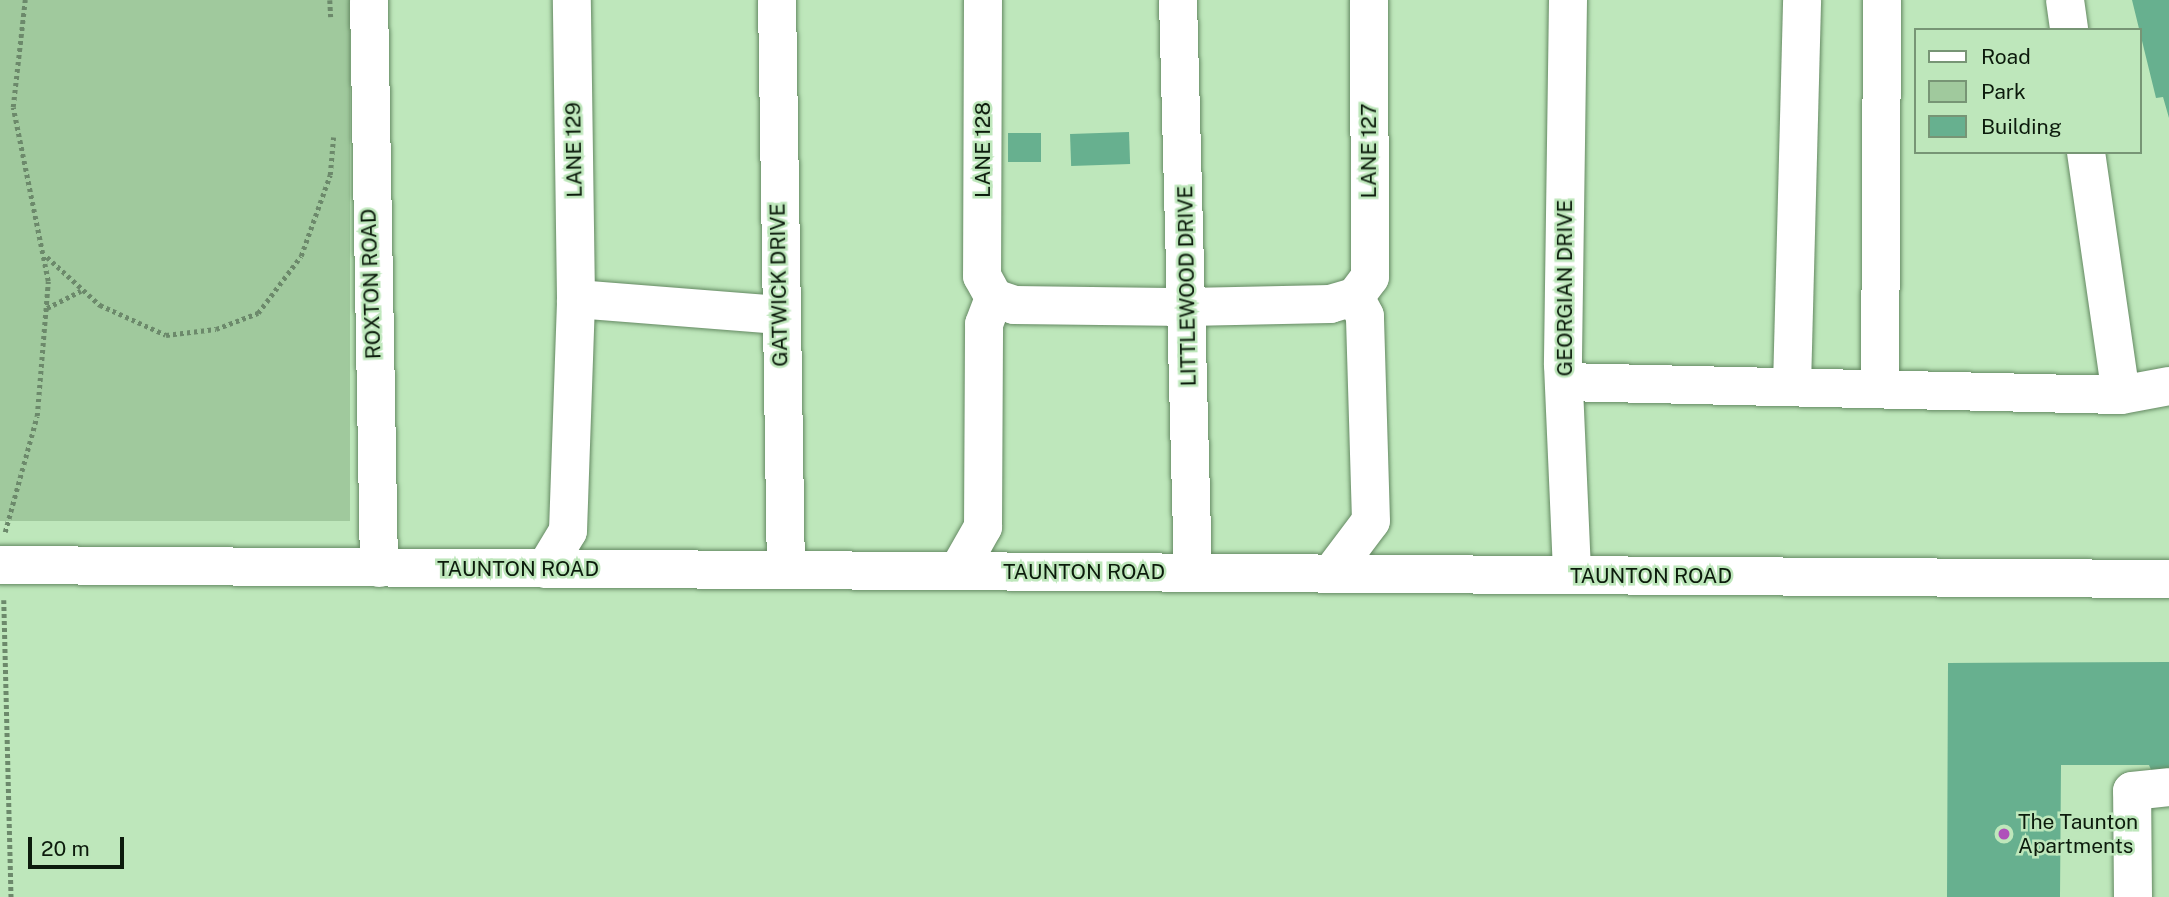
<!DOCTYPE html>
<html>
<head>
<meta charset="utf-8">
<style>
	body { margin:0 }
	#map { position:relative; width:2169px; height:897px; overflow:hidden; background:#bee7bb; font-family:"Public Sans",sans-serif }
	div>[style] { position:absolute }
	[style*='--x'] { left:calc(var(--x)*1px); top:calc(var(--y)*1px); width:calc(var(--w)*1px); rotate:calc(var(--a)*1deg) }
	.green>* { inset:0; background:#a0c99d; transform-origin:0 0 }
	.building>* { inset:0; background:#67b08f; transform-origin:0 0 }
	.path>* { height:4.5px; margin-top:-2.25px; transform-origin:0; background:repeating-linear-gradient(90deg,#6c896b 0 3.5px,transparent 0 7px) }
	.roads { filter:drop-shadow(0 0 2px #648962) drop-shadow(0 0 2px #648962) }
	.minor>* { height:38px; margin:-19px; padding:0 19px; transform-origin:19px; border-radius:19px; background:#fff }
	.dots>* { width:19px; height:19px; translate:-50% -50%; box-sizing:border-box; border:4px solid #bee7bb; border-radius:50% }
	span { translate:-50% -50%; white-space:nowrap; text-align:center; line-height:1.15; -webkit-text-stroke:5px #bee7bb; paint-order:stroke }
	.street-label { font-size:21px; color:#0c1b0c }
	.poi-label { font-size:21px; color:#0c1b0c }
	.left { translate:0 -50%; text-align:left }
	.legend { position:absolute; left:1914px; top:28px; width:228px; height:126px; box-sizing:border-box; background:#bee7bb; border:2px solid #779575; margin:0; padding:9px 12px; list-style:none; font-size:21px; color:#0c1b0c }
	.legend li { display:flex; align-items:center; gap:14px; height:35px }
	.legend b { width:35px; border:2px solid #779575 }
	.scale { position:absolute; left:28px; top:837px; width:96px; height:32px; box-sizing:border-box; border:4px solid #0c1b0c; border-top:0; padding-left:9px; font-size:21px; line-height:24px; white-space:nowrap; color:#0c1b0c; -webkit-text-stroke:5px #bee7bb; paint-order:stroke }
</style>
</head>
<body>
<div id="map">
	<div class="green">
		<i style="left:0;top:0;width:350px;height:521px"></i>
	</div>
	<div class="building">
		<i style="clip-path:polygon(2132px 0,2169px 0,2169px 118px,2163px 97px,2156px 98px)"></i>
		<i style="left:1129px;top:132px;width:32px;height:59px;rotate:88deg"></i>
		<i style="left:1008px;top:133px;width:33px;height:29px"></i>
		<i style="clip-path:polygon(2169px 662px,2169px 772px,2152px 772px,2149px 765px,2061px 765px,2060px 897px,1947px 897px,1948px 663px)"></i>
	</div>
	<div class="path">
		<i style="--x:330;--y:0;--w:17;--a:87"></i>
		<i style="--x:47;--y:257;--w:72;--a:42.2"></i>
		<i style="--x:100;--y:305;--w:72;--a:24.4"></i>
		<i style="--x:166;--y:335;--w:50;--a:-6.8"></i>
		<i style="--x:216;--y:329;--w:45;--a:-20.9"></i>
		<i style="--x:258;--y:313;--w:71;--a:-53"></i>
		<i style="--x:301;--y:256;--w:86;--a:-70.3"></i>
		<i style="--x:330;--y:175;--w:38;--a:-85"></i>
		<i style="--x:47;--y:308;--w:38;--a:-27"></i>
		<i style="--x:5;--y:532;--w:120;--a:-74.6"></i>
		<i style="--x:37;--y:416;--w:135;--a:-85.3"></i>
		<i style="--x:48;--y:281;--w:177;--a:-101.4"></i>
		<i style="--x:13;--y:107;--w:108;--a:-83.6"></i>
		<i style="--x:4;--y:600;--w:297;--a:88.6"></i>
	</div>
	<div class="roads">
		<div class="minor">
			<i style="--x:369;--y:0;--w:568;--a:88.99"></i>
			<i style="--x:777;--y:0;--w:570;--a:89.1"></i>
			<i style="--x:983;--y:0;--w:276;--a:90.2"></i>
			<i style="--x:982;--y:276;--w:25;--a:61"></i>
			<i style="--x:994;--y:298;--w:21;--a:19"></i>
			<i style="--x:1014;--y:305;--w:174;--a:0.7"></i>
			<i style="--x:1188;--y:307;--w:142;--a:-1.2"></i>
			<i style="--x:1330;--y:304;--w:26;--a:-16"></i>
			<i style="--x:1355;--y:297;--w:25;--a:-53"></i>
			<i style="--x:1370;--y:277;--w:277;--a:-90.2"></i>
			<i style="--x:1178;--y:0;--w:573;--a:88.5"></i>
			<i style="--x:1568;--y:0;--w:365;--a:90.8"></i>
			<i style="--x:1563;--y:365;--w:210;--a:87.5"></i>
			<i style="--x:2065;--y:0;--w:30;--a:82"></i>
			<i style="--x:576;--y:299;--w:204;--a:4.5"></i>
			<i style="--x:1564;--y:382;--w:557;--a:1.34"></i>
			<i style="--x:2121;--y:395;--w:246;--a:-98.2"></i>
			<i style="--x:1792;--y:386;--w:386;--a:-88.5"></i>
			<i style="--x:1880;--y:389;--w:389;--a:-89.7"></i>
			<i style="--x:2121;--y:395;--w:49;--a:-10.6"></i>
			<i style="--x:0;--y:565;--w:2169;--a:0.37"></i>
			<i style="--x:545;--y:569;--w:44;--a:-58.8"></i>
			<i style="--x:568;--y:531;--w:232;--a:-88"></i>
			<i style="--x:576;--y:299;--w:299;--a:-90.8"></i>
			<i style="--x:958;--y:571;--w:51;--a:-60.4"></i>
			<i style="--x:983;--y:527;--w:203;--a:-89.7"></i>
			<i style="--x:984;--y:324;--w:28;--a:-69"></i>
			<i style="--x:1331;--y:574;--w:66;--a:-53"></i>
			<i style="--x:1371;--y:521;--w:205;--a:-91.7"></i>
			<i style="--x:1365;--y:316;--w:21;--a:-118"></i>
			<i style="--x:2133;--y:897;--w:106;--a:-90.5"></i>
			<i style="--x:2132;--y:791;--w:37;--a:-6"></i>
		</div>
	</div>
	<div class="dots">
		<i style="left:2004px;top:834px;background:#af50ba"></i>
	</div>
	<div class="street-label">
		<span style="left:574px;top:150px;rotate:-91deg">LANE 129</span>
		<span style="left:983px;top:150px;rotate:-90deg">LANE 128</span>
		<span style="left:1369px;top:151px;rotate:-90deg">LANE 127</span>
		<span style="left:371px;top:284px;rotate:-92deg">ROXTON ROAD</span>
		<span style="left:779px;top:285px;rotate:-91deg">GATWICK DRIVE</span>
		<span style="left:1187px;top:286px;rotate:-91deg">LITTLEWOOD DRIVE</span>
		<span style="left:1565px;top:288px;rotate:-90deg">GEORGIAN DRIVE</span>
		<span style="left:518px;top:569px">TAUNTON ROAD</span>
		<span style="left:1084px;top:572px">TAUNTON ROAD</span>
		<span style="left:1651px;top:576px">TAUNTON ROAD</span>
	</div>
	<div class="poi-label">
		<span class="left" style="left:2018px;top:834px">The Taunton<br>Apartments</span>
	</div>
	<ul class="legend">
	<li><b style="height:9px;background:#fff"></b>Road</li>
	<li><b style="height:19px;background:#a0c99d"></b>Park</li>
	<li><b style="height:19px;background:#67b08f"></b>Building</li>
	</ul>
	<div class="scale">20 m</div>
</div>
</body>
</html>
